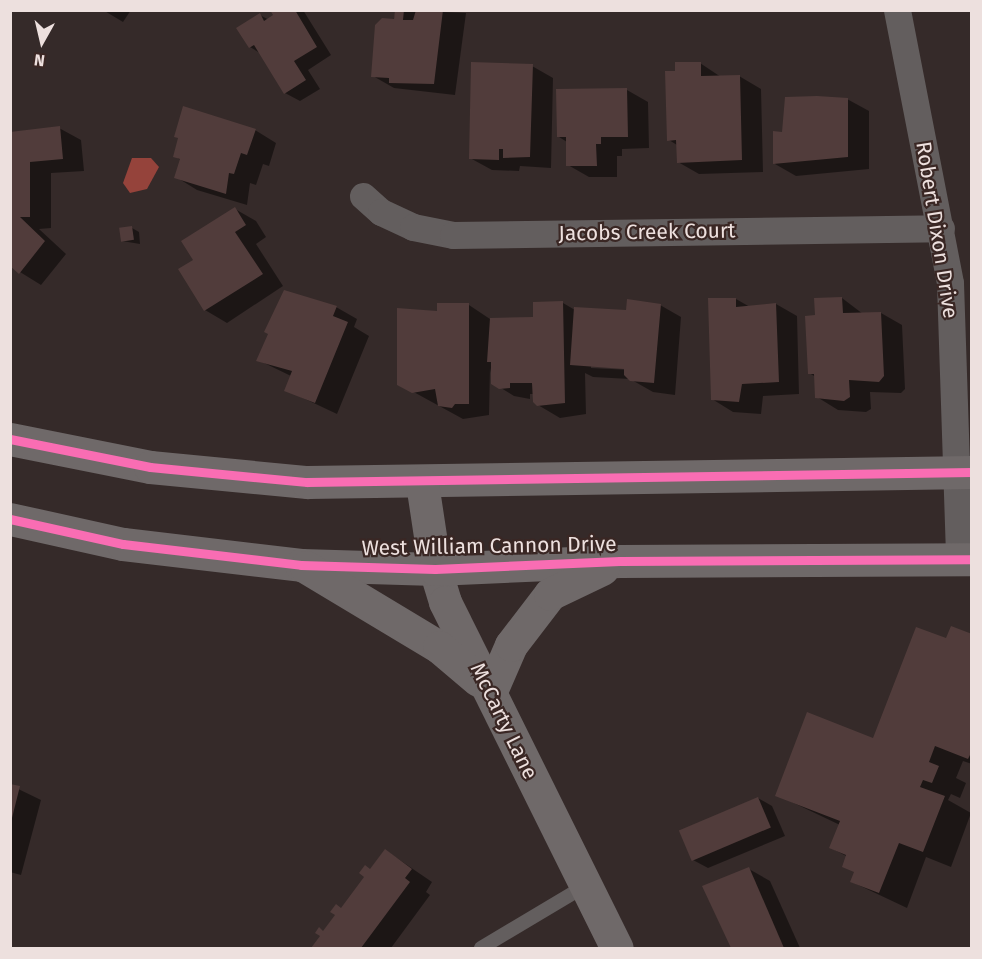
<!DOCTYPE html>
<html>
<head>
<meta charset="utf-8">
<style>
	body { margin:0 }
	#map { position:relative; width:982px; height:959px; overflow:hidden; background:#352a29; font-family:"Fira Sans",sans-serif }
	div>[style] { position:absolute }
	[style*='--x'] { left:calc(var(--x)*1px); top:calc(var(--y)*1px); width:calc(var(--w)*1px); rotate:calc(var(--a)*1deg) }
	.water>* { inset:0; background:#95433b }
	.shadow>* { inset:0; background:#0007 }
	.building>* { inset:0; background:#513c3b; transform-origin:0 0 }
	.lane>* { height:14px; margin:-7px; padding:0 7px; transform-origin:7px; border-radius:7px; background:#635e5e }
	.street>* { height:27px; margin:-13.5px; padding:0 13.5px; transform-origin:13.5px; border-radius:13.5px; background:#635e5e }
	.secondary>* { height:33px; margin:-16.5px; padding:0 16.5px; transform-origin:16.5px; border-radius:16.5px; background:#6f6969 }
	.cycleway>* { height:9px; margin:-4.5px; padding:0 4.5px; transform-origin:4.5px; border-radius:4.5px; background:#f96db3 }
	span { translate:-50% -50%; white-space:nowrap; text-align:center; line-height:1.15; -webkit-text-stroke:4.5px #3a2724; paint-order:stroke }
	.street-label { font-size:21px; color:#ede0de }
	.frame { position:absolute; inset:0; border:12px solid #ede0de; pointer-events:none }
	.north { position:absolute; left:12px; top:12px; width:60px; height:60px; -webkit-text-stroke:4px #3a2724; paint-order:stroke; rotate:188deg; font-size:16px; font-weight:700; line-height:24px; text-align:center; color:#ede0de }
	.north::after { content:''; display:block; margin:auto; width:21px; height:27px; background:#ede0de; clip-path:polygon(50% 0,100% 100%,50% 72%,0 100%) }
</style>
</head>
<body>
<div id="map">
	<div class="water">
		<i style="clip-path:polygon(132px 158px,151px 158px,159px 167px,147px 189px,130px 193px,123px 183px)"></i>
	</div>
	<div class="shadow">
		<i style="clip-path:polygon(103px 10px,131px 10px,123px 22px)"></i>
		<i style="clip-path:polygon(272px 10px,303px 10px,331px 55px,308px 70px,320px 89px,300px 101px,285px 93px,260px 53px,250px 47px,260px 15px,269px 20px,275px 16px)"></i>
		<i style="clip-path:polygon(397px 10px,466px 13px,455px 95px,394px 88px,373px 76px)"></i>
		<i style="clip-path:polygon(700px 63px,721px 77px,739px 76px,761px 89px,763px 172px,699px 174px,678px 162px,677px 145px,669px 140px,676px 73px)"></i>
		<i style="clip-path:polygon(532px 66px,553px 78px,551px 168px,520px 166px,519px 171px,492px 170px,470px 158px)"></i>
		<i style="clip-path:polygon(627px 90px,648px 102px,649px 148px,622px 149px,622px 156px,617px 156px,617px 177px,589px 177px,568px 165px,567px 142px,559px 137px)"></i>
		<i style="clip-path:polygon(847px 99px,869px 111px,869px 169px,796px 176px,775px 164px,784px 133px)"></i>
		<i style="clip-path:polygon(59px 128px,81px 140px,84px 171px,51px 173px,51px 228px,39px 229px,66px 254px,41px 285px,20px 272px,10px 133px)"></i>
		<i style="clip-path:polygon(255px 130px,276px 143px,269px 166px,263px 164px,256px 185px,250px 183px,247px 205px,197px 190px,176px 177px,181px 160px,174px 156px,180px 138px)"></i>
		<i style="clip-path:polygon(235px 209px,256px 221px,266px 237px,256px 244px,283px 286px,227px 323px,205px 310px,180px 270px,195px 261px)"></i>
		<i style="clip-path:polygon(132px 228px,139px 232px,140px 244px,122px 241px)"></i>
		<i style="clip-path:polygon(842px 298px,863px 314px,881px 313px,902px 325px,905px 389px,901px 393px,870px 392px,871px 409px,866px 412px,838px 410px,817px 397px,816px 377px,809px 373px,816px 317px)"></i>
		<i style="clip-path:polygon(736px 299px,750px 307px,776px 304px,797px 316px,799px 394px,763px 396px,761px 414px,733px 412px,712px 399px)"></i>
		<i style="clip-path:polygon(evenodd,563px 303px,575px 310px,627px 311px,660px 305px,681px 317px,675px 395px,653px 392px,630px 379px,593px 377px,585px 373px,586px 414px,560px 418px,538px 405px,534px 394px,530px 394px,530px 399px,514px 396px,493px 383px,490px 368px,489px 415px,463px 419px,399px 384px,439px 313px,469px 305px,490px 319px,534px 318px,563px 303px,591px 365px,632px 367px,632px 370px,591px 368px,591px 365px)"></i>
		<i style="clip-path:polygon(336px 307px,357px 319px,354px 327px,369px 336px,337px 414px,286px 390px,291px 376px,258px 360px)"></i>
		<i style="clip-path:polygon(972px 635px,972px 764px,963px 761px,956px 778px,966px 783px,960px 798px,951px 794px,948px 800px,971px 813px,951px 867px,926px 857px,907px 908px,852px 882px,856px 872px,848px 857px,831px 848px,840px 825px,777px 795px,874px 740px,947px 640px)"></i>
		<i style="clip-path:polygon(10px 785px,41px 800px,21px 875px,10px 872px)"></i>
		<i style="clip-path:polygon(758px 798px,772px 806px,785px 836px,708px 868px,693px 860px)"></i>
		<i style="clip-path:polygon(385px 850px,432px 882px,426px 892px,430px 895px,391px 948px,313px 948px)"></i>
		<i style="clip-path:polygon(749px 869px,770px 881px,800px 948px,733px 948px,704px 886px)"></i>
	</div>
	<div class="building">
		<i style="clip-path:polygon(270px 10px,295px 10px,317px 47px,294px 61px,306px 80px,284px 94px,254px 45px,249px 48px,236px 28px,260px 13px,264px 21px,273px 15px)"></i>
		<i style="clip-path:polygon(395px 10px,404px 10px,403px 20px,413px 20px,416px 10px,443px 10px,434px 84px,389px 83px,389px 78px,371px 77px,375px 25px,382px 18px,394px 19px)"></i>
		<i style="clip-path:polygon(471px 62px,533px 64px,530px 157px,503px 158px,503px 149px,499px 149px,499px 160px,469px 159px)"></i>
		<i style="clip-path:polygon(675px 62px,701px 62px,701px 76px,740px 75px,742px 160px,677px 163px,676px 140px,667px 141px,665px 71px,675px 71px)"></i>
		<i style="clip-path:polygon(627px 88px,628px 137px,601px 137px,601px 144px,596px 144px,597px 166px,566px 166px,566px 137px,557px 137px,556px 89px)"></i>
		<i style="clip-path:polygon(817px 96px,848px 98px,848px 157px,773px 164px,773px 131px,782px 132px,785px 97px)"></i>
		<i style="clip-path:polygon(183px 106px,256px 129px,247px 155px,241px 153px,234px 174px,229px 173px,226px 194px,174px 178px,180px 159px,173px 157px,178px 138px,174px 137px)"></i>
		<i style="clip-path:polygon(60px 126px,63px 159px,30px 162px,30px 217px,20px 217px,45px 241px,19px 274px,10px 266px,10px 132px)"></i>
		<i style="clip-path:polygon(235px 207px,246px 225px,235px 232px,263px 274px,204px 311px,178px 269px,193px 260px,181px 241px)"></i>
		<i style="left:132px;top:226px;width:14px;height:13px;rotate:82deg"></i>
		<i style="clip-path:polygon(284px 290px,337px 306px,333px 316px,348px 322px,315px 403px,284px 391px,292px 371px,256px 361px,268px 334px,264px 332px)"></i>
		<i style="clip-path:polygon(842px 297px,843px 313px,881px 312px,884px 376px,879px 382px,849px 380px,850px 397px,844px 401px,815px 398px,814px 374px,808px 374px,805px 316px,815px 315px,814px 298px)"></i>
		<i style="clip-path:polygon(708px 298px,736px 298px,736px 307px,776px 303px,779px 382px,742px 384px,739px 402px,711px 400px)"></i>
		<i style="clip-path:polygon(627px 299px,661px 304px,654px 383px,630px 381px,624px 375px,624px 369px,570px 365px,574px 307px,626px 310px)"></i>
		<i style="clip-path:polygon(563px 301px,565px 403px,537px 406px,533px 402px,532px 383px,510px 383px,510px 388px,499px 389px,491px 384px,491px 362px,487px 362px,490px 318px,533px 317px,533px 302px)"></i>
		<i style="clip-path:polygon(437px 303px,469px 303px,469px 404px,455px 404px,452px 408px,438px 406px,435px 389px,412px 393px,397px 385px,397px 308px,437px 311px)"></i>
		<i style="clip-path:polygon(951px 626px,972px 634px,972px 751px,968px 759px,935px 746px,929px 762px,939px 766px,932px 783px,923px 780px,920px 787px,945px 796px,923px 852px,899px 843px,879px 893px,850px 882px,854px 872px,842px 867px,846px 855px,829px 848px,840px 821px,775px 796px,807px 712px,873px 738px,916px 627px,946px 638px)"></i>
		<i style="clip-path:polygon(10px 784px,20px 786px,11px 822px,10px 822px)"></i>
		<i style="left:758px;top:797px;width:33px;height:86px;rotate:67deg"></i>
		<i style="clip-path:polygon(385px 849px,412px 869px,405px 878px,410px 882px,361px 948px,311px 948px,320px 936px,315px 933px,319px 927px,323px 931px,335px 915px,330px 912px,336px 904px,341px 908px,364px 877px,359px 873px,365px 865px,370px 869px)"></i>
		<i style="clip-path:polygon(749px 867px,784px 948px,731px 948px,702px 886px)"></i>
	</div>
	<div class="lane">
		<i style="--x:481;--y:948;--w:121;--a:-30.8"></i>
	</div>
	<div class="street">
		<i style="--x:897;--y:10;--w:278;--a:79"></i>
		<i style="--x:950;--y:283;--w:276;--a:88.1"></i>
		<i style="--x:363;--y:196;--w:24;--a:42"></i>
		<i style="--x:381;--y:212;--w:35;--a:25"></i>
		<i style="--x:413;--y:227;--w:41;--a:11.3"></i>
		<i style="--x:453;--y:235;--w:488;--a:-0.8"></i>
	</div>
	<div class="secondary">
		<i style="--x:10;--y:439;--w:143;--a:11.3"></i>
		<i style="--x:150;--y:467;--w:158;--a:5.5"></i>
		<i style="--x:307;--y:482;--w:665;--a:-0.86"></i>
		<i style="--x:422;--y:483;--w:87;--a:81.4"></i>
		<i style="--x:435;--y:569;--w:34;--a:73"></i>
		<i style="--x:445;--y:602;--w:386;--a:63.6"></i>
		<i style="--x:10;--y:519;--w:116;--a:12.5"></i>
		<i style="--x:123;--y:544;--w:179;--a:6.7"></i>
		<i style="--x:301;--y:565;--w:134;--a:1.7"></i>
		<i style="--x:435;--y:569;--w:185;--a:-2.5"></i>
		<i style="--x:620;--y:561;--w:352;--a:-0.3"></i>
		<i style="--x:306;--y:567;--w:155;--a:31"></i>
		<i style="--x:439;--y:647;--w:51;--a:40.2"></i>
		<i style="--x:491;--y:691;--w:50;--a:-66.5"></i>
		<i style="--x:511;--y:645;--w:64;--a:-52.6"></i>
		<i style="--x:550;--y:594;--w:58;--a:-25.7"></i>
	</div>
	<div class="cycleway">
		<i style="--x:10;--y:439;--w:143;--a:11.3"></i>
		<i style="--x:150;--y:467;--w:158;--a:5.5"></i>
		<i style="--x:307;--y:482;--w:665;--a:-0.86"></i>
		<i style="--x:10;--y:519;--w:116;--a:12.5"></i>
		<i style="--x:123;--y:544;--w:179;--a:6.7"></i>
		<i style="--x:301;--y:565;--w:134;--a:1.7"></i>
		<i style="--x:435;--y:569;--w:185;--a:-2.5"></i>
		<i style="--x:620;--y:561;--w:352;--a:-0.3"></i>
	</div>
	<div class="street-label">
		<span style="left:937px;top:230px;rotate:81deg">Robert Dixon Drive</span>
		<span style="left:647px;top:232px;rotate:-1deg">Jacobs Creek Court</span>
		<span style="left:489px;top:546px;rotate:-1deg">West William Cannon Drive</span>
		<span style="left:504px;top:721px;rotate:64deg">McCarty Lane</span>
	</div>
	<div class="frame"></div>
	<div class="north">N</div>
</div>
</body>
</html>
